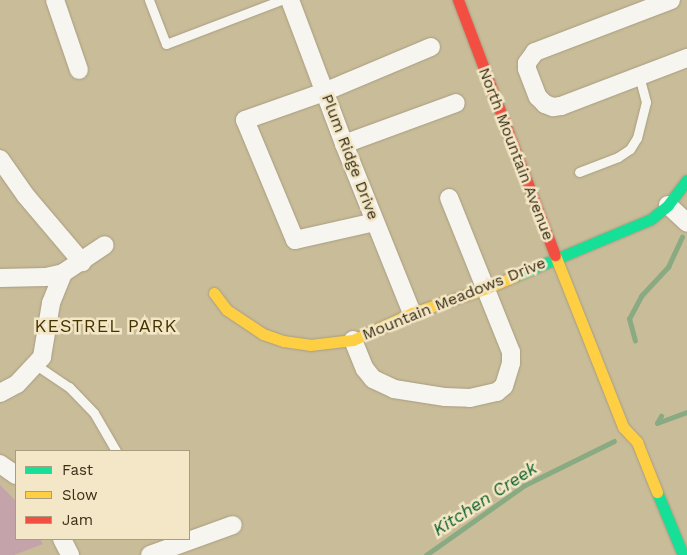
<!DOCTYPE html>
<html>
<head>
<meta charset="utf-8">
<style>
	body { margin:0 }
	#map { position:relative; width:687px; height:555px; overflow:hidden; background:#c9bc98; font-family:"Work Sans",sans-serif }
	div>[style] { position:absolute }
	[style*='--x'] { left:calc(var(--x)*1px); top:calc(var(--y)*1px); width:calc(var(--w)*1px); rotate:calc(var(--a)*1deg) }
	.green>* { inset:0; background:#c4a3ab }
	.stream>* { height:4.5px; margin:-2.25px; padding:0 2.25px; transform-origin:2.25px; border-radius:2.25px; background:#89aa82 }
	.roads { filter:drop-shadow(0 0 1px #a79d80) drop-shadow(0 0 1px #a79d80) }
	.lane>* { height:9px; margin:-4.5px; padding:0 4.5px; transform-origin:4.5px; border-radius:4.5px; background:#f7f5f0 }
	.street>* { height:18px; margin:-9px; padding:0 9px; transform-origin:9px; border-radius:9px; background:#f7f5f0 }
	.fast>* { height:11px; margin:-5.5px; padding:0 5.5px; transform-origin:5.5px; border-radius:5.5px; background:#16e098 }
	.slow>* { height:11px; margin:-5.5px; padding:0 5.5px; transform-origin:5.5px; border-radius:5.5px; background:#ffcf43 }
	.jam>* { height:11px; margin:-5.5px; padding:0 5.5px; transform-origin:5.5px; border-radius:5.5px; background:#f24e42 }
	span { translate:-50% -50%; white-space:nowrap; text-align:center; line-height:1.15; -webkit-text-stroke:5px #f3e7c7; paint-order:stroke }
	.street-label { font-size:16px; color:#382e14 }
	.neighbourhood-label { font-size:18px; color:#453400; letter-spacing:1px }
	.water-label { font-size:18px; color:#0e602b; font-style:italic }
	.legend { position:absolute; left:15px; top:450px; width:175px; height:90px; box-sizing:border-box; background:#f3e7c7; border:1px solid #a89d7f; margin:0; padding:6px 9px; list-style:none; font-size:15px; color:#382e14 }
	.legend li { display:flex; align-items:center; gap:10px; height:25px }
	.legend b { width:25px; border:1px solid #a89d7f }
</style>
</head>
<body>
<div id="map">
	<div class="green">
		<i style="clip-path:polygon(0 485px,16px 501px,16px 539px,40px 539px,43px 544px,14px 555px,0 555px)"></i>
	</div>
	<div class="stream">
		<i style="--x:635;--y:341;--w:23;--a:-105"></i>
		<i style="--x:629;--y:319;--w:26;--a:-62"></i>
		<i style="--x:641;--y:296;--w:40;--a:-47"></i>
		<i style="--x:668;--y:267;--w:33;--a:-65"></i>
		<i style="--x:657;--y:423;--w:32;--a:-20"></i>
		<i style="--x:657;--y:423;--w:8;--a:-60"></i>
		<i style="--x:426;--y:555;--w:121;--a:-35.3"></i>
		<i style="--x:525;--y:485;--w:99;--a:-26.3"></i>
	</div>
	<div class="roads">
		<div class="lane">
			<i style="--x:149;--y:0;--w:47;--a:68.9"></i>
			<i style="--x:166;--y:44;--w:123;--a:-20.9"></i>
			<i style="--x:579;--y:172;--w:42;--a:-21"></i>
			<i style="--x:618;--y:157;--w:14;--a:-34"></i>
			<i style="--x:630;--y:149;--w:13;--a:-58"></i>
			<i style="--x:637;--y:138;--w:37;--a:-76"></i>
			<i style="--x:646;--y:102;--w:27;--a:-105"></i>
			<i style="--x:36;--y:365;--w:40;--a:34"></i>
			<i style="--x:69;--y:387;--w:36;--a:46"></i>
			<i style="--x:94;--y:413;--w:44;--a:59.9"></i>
		</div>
		<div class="street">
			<i style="--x:55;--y:0;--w:74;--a:71.1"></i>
			<i style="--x:290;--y:0;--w:154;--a:69.4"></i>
			<i style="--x:344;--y:144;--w:182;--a:68.1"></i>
			<i style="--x:671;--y:0;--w:146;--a:159.1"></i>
			<i style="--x:535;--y:52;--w:14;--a:126"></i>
			<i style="--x:527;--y:63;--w:6;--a:90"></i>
			<i style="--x:527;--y:69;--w:30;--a:69"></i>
			<i style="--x:538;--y:97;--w:10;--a:45"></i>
			<i style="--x:545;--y:104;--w:9;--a:21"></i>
			<i style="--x:553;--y:107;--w:8;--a:-7"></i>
			<i style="--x:561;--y:106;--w:135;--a:-20.9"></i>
			<i style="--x:344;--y:144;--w:119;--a:-20.1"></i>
			<i style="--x:0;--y:159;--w:45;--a:54.9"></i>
			<i style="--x:26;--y:196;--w:87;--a:49.7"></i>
			<i style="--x:668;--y:205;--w:26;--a:43"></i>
			<i style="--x:375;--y:222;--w:82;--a:167.3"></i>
			<i style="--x:295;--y:240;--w:130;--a:-112.6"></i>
			<i style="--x:245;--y:120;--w:84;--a:-19.5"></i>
			<i style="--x:324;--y:92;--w:116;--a:-22.8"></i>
			<i style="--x:0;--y:278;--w:46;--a:-1.2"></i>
			<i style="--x:46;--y:277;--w:17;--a:-13"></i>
			<i style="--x:63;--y:273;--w:50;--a:-33.7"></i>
			<i style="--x:353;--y:340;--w:31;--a:68"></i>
			<i style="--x:365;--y:369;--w:13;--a:51"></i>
			<i style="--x:373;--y:379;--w:23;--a:25"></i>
			<i style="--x:394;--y:389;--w:52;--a:8.9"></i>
			<i style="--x:445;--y:397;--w:25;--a:2"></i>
			<i style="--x:470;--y:398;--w:28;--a:-13"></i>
			<i style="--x:497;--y:392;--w:9;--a:-41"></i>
			<i style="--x:504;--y:386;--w:24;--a:-73"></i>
			<i style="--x:511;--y:363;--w:11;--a:-90"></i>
			<i style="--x:511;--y:352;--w:166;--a:-111.9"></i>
			<i style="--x:0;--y:393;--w:19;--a:-28"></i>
			<i style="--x:17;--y:384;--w:37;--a:-47"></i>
			<i style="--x:42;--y:357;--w:55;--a:-80.5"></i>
			<i style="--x:51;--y:303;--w:32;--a:-68"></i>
			<i style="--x:0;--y:464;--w:19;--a:35"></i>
			<i style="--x:62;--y:539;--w:18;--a:63"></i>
			<i style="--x:150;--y:555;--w:88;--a:-19.9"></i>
		</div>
		<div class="fast">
			<i style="--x:515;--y:276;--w:147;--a:-22.7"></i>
			<i style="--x:651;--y:219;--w:22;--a:-39"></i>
			<i style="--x:668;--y:205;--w:31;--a:-53"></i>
			<i style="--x:657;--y:492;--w:68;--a:67.6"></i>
		</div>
		<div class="slow">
			<i style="--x:555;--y:255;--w:185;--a:68.4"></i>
			<i style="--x:623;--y:427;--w:21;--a:47"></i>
			<i style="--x:637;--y:442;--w:54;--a:68.2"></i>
			<i style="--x:214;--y:293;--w:21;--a:53"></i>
			<i style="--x:227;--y:310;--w:43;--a:33.7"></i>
			<i style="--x:263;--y:334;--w:21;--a:19"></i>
			<i style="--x:283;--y:341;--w:27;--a:8"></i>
			<i style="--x:310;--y:345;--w:43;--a:-6.6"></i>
			<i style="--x:353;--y:340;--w:65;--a:-24.6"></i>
			<i style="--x:412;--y:313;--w:79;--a:-18.4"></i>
			<i style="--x:487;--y:288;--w:30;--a:-23"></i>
		</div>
		<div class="jam">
			<i style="--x:458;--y:0;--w:273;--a:69.2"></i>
		</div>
	</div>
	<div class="street-label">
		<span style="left:516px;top:154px;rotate:69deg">North Mountain Avenue</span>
		<span style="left:350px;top:157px;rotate:69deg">Plum Ridge Drive</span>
		<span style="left:454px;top:299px;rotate:-22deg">Mountain Meadows Drive</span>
	</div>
	<div class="neighbourhood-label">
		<span style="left:106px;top:326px">KESTREL PARK</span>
	</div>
	<div class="water-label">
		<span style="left:485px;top:499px;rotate:-33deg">Kitchen Creek</span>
	</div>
	<ul class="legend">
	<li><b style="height:6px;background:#16e098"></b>Fast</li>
	<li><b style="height:6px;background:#ffcf43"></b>Slow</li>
	<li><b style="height:6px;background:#f24e42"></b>Jam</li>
	</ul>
</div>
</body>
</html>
